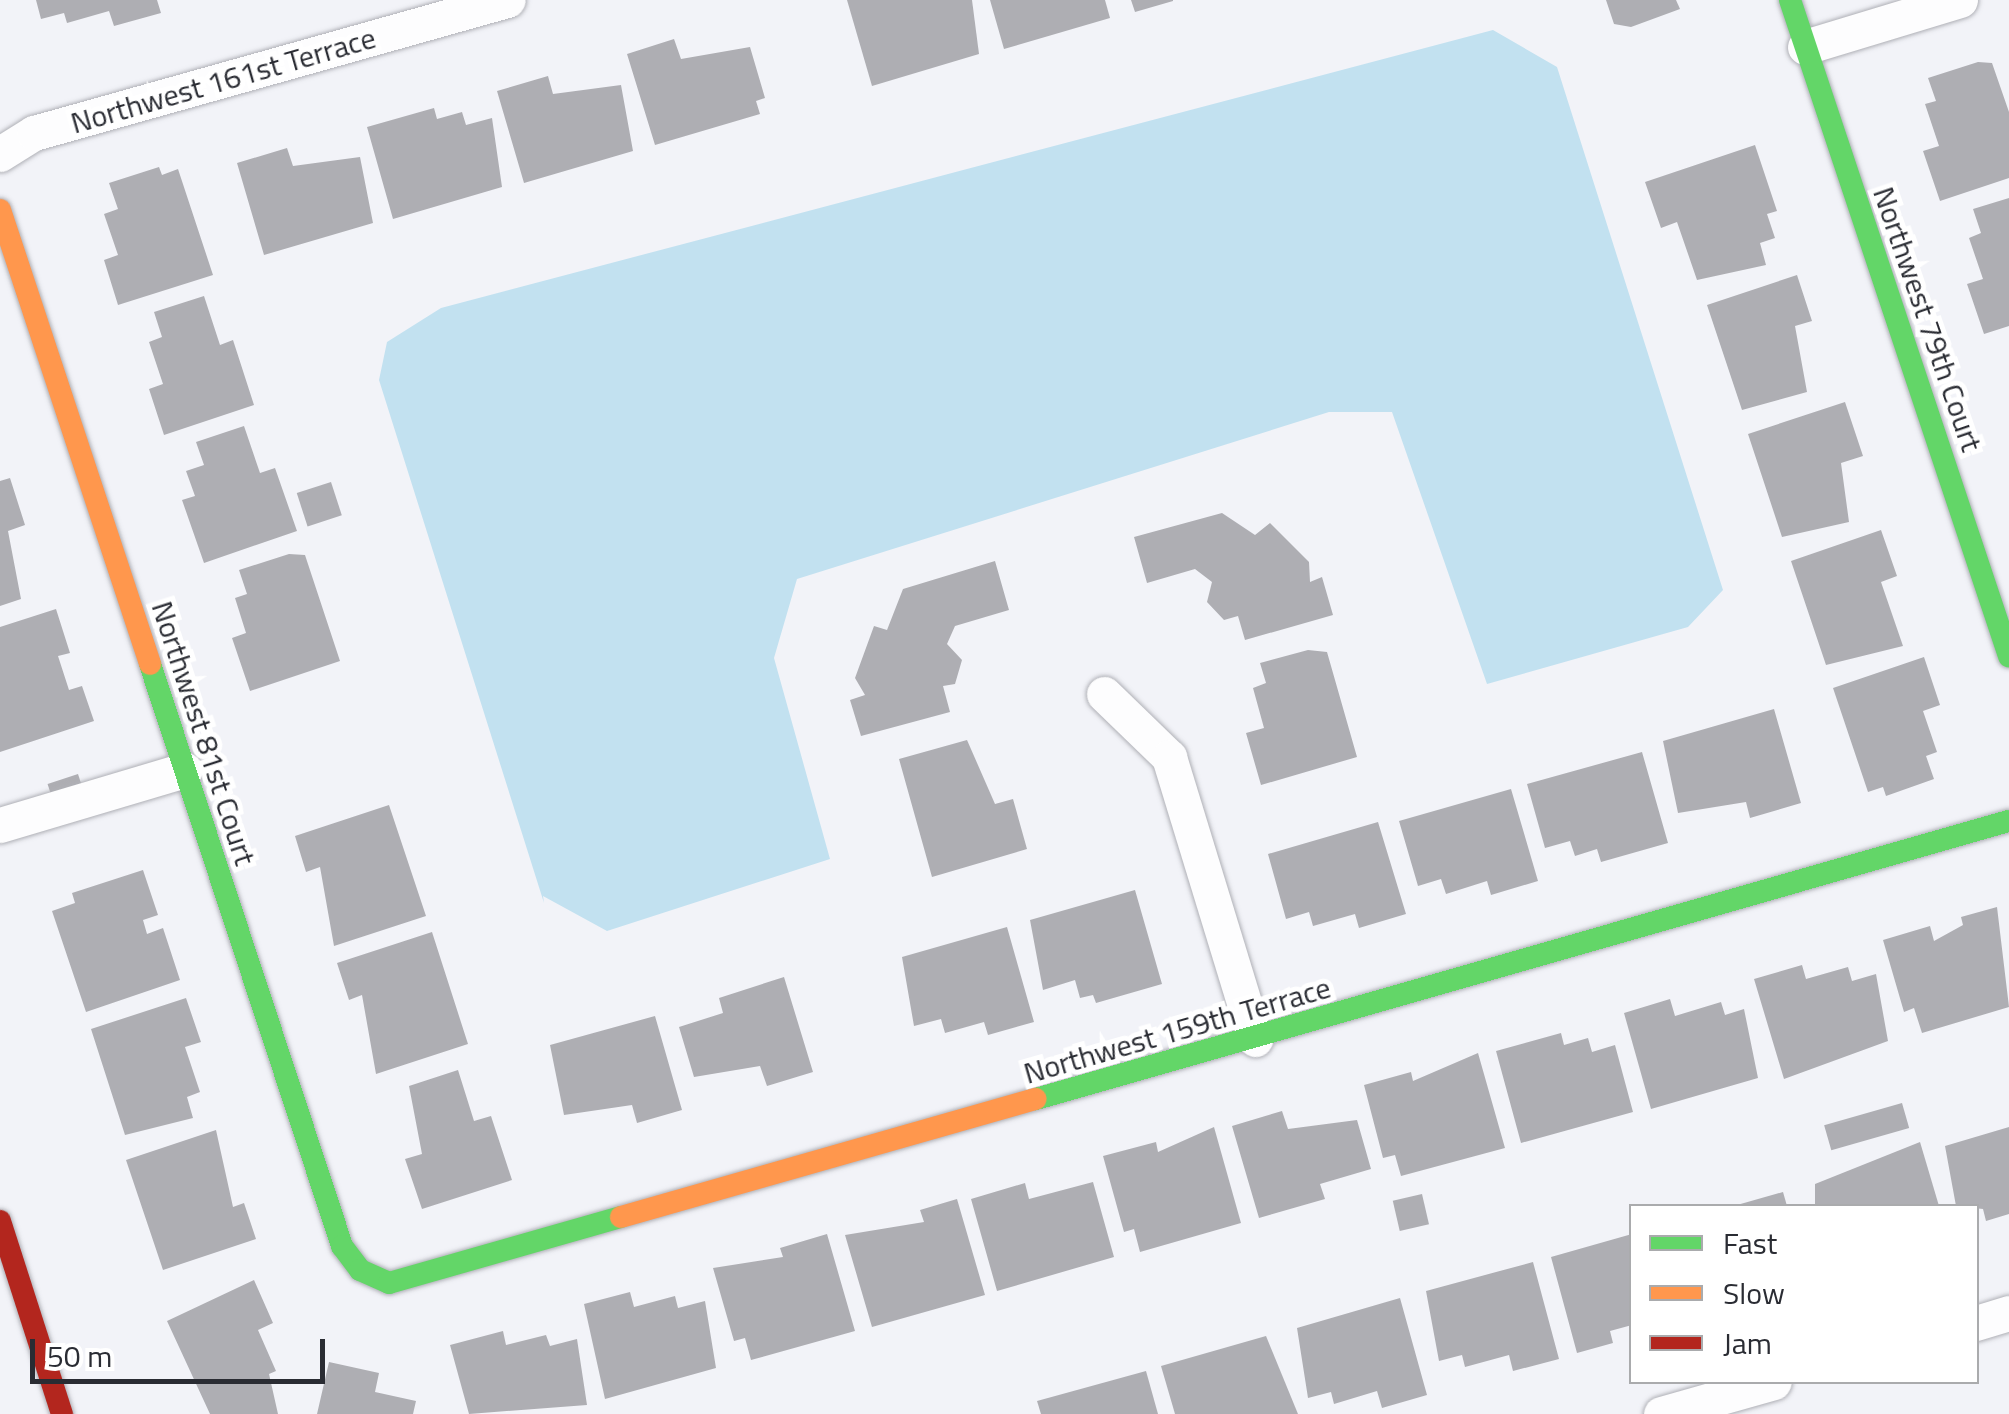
<!DOCTYPE html>
<html>
<head>
<meta charset="utf-8">
<style>
	body { margin:0 }
	#map { position:relative; width:2009px; height:1414px; overflow:hidden; background:#f2f3f8; font-family:"Titillium Web",sans-serif }
	div>[style] { position:absolute }
	[style*='--x'] { left:calc(var(--x)*1px); top:calc(var(--y)*1px); width:calc(var(--w)*1px); rotate:calc(var(--a)*1deg) }
	.water>* { inset:0; background:#c2e1f0 }
	.building>* { inset:0; background:#aeaeb3; transform-origin:0 0 }
	.roads { filter:drop-shadow(0 0 2px #afb0b6) drop-shadow(0 0 2px #afb0b6) }
	.street>* { height:35px; margin:-17.5px; padding:0 17.5px; transform-origin:17.5px; border-radius:17.5px; background:#fdfdfe }
	.fast>* { height:22px; margin:-11px; padding:0 11px; transform-origin:11px; border-radius:11px; background:#63d668 }
	.slow>* { height:22px; margin:-11px; padding:0 11px; transform-origin:11px; border-radius:11px; background:#ff974d }
	.jam>* { height:22px; margin:-11px; padding:0 11px; transform-origin:11px; border-radius:11px; background:#b3261e }
	span { translate:-50% -50%; white-space:nowrap; text-align:center; line-height:1.15; -webkit-text-stroke:10px #fff; paint-order:stroke }
	.street-label { font-size:30px; color:#2a2c33 }
	.legend { position:absolute; left:1629px; top:1204px; width:350px; height:180px; box-sizing:border-box; background:#fff; border:2px solid #aaabad; margin:0; padding:12px 18px; list-style:none; font-size:30px; color:#2a2c33 }
	.legend li { display:flex; align-items:center; gap:20px; height:50px }
	.legend b { width:50px; border:2px solid #aaabad }
	.scale { position:absolute; left:30px; top:1339px; width:295px; height:45px; box-sizing:border-box; border:5px solid #2a2c33; border-top:0; padding-left:12px; font-size:30px; line-height:35px; white-space:nowrap; color:#2a2c33; -webkit-text-stroke:8px #fff; paint-order:stroke }
</style>
</head>
<body>
<div id="map">
	<div class="water">
		<i style="clip-path:polygon(1493px 30px,1557px 67px,1723px 590px,1688px 627px,1487px 684px,1392px 412px,1329px 412px,797px 579px,774px 658px,830px 859px,607px 931px,543px 896px,544px 903px,379px 380px,387px 342px,441px 308px)"></i>
	</div>
	<div class="building">
		<i style="clip-path:polygon(36px 0,157px 0,161px 13px,114px 26px,109px 11px,67px 23px,64px 13px,41px 19px)"></i>
		<i style="clip-path:polygon(847px 0,972px 0,979px 54px,872px 86px)"></i>
		<i style="clip-path:polygon(990px 0,1105px 0,1110px 18px,1004px 49px)"></i>
		<i style="clip-path:polygon(1131px 0,1173px 0,1173px 1px,1135px 12px)"></i>
		<i style="clip-path:polygon(1606px 0,1676px 0,1680px 9px,1631px 27px,1614px 24px)"></i>
		<i style="clip-path:polygon(674px 39px,681px 59px,750px 47px,765px 98px,756px 101px,760px 114px,655px 145px,627px 54px)"></i>
		<i style="clip-path:polygon(1978px 62px,1992px 63px,2009px 112px,2009px 178px,1940px 201px,1923px 151px,1939px 146px,1925px 104px,1936px 101px,1928px 78px)"></i>
		<i style="clip-path:polygon(548px 76px,553px 94px,621px 85px,633px 151px,524px 183px,497px 91px)"></i>
		<i style="clip-path:polygon(434px 108px,437px 119px,462px 112px,466px 125px,492px 118px,502px 187px,393px 219px,367px 127px)"></i>
		<i style="clip-path:polygon(1755px 145px,1777px 211px,1767px 214px,1775px 238px,1760px 243px,1766px 265px,1697px 280px,1677px 222px,1661px 228px,1645px 182px)"></i>
		<i style="clip-path:polygon(287px 148px,293px 166px,360px 157px,373px 223px,264px 255px,237px 163px)"></i>
		<i style="clip-path:polygon(159px 167px,162px 175px,178px 169px,213px 275px,118px 305px,104px 260px,118px 255px,104px 214px,118px 209px,109px 183px)"></i>
		<i style="clip-path:polygon(2009px 198px,2009px 326px,1984px 334px,1967px 284px,1983px 279px,1969px 238px,1981px 233px,1973px 209px)"></i>
		<i style="clip-path:polygon(1797px 275px,1812px 321px,1795px 326px,1807px 392px,1742px 410px,1707px 305px)"></i>
		<i style="clip-path:polygon(204px 296px,220px 345px,233px 340px,254px 405px,164px 435px,149px 389px,163px 384px,149px 342px,162px 337px,154px 312px)"></i>
		<i style="clip-path:polygon(1845px 402px,1863px 456px,1841px 463px,1849px 522px,1782px 537px,1748px 434px)"></i>
		<i style="clip-path:polygon(244px 426px,260px 473px,275px 468px,297px 531px,204px 563px,182px 500px,195px 496px,186px 471px,204px 465px,196px 442px)"></i>
		<i style="clip-path:polygon(10px 478px,25px 525px,8px 531px,21px 599px,0 606px,0 481px)"></i>
		<i style="left:331px;top:482px;width:35px;height:36px;rotate:72deg"></i>
		<i style="clip-path:polygon(1222px 513px,1255px 535px,1270px 523px,1309px 562px,1310px 582px,1322px 577px,1333px 615px,1245px 640px,1238px 616px,1224px 620px,1207px 602px,1212px 582px,1195px 569px,1147px 583px,1134px 537px)"></i>
		<i style="clip-path:polygon(1881px 530px,1897px 576px,1881px 582px,1903px 646px,1826px 665px,1791px 561px)"></i>
		<i style="clip-path:polygon(289px 554px,305px 555px,340px 661px,250px 691px,232px 638px,246px 633px,235px 598px,247px 594px,239px 570px)"></i>
		<i style="clip-path:polygon(995px 561px,1009px 610px,955px 626px,947px 644px,962px 660px,955px 684px,943px 686px,950px 712px,861px 736px,850px 700px,865px 695px,855px 678px,874px 626px,887px 630px,903px 589px)"></i>
		<i style="clip-path:polygon(56px 609px,70px 653px,58px 656px,69px 690px,82px 686px,94px 721px,0 752px,0 627px)"></i>
		<i style="clip-path:polygon(1308px 650px,1327px 652px,1357px 757px,1261px 785px,1246px 733px,1264px 728px,1253px 688px,1266px 683px,1260px 663px)"></i>
		<i style="clip-path:polygon(1924px 657px,1940px 705px,1923px 711px,1937px 752px,1926px 756px,1934px 779px,1886px 796px,1883px 787px,1868px 792px,1833px 688px)"></i>
		<i style="clip-path:polygon(1774px 709px,1801px 803px,1750px 818px,1746px 802px,1678px 813px,1663px 741px)"></i>
		<i style="clip-path:polygon(967px 740px,995px 804px,1013px 799px,1027px 849px,932px 877px,899px 759px)"></i>
		<i style="clip-path:polygon(1642px 752px,1668px 843px,1601px 862px,1597px 849px,1575px 856px,1570px 841px,1545px 848px,1527px 784px)"></i>
		<i style="left:78px;top:774px;width:20px;height:32px;rotate:72deg"></i>
		<i style="clip-path:polygon(1511px 789px,1538px 881px,1491px 895px,1487px 881px,1446px 894px,1441px 879px,1418px 886px,1399px 821px)"></i>
		<i style="clip-path:polygon(389px 805px,426px 916px,334px 946px,320px 867px,306px 872px,295px 836px)"></i>
		<i style="clip-path:polygon(1378px 822px,1406px 914px,1359px 928px,1355px 914px,1313px 926px,1309px 912px,1286px 919px,1268px 854px)"></i>
		<i style="clip-path:polygon(143px 870px,158px 915px,143px 920px,147px 934px,163px 928px,180px 980px,86px 1012px,52px 911px,75px 903px,72px 893px)"></i>
		<i style="clip-path:polygon(1135px 890px,1162px 984px,1096px 1003px,1093px 995px,1080px 998px,1075px 980px,1043px 990px,1030px 920px)"></i>
		<i style="clip-path:polygon(1997px 907px,2009px 1007px,1922px 1033px,1914px 1008px,1904px 1012px,1883px 940px,1930px 926px,1934px 941px,1963px 925px,1961px 917px)"></i>
		<i style="clip-path:polygon(1007px 927px,1034px 1022px,988px 1035px,984px 1022px,945px 1033px,941px 1019px,914px 1026px,902px 957px)"></i>
		<i style="clip-path:polygon(432px 932px,468px 1044px,376px 1074px,362px 995px,349px 1000px,337px 963px)"></i>
		<i style="clip-path:polygon(1802px 965px,1806px 979px,1848px 967px,1852px 981px,1876px 974px,1888px 1041px,1784px 1079px,1754px 979px)"></i>
		<i style="clip-path:polygon(784px 977px,813px 1072px,767px 1086px,760px 1066px,694px 1077px,679px 1027px,723px 1013px,719px 998px)"></i>
		<i style="clip-path:polygon(186px 998px,201px 1042px,185px 1047px,200px 1092px,187px 1097px,193px 1118px,125px 1135px,91px 1029px)"></i>
		<i style="clip-path:polygon(1670px 999px,1675px 1016px,1721px 1002px,1725px 1015px,1744px 1009px,1758px 1078px,1651px 1109px,1624px 1013px)"></i>
		<i style="clip-path:polygon(655px 1016px,682px 1110px,637px 1123px,632px 1105px,564px 1115px,550px 1045px)"></i>
		<i style="clip-path:polygon(1561px 1033px,1564px 1045px,1588px 1038px,1592px 1052px,1615px 1045px,1633px 1112px,1521px 1143px,1496px 1051px)"></i>
		<i style="clip-path:polygon(1478px 1053px,1505px 1148px,1401px 1176px,1395px 1155px,1383px 1158px,1364px 1085px,1411px 1072px,1413px 1081px)"></i>
		<i style="clip-path:polygon(458px 1070px,474px 1121px,491px 1116px,512px 1180px,422px 1209px,405px 1159px,422px 1154px,409px 1086px)"></i>
		<i style="left:1902px;top:1103px;width:26px;height:81px;rotate:74deg"></i>
		<i style="clip-path:polygon(1282px 1111px,1288px 1129px,1357px 1120px,1371px 1169px,1320px 1184px,1325px 1199px,1259px 1218px,1232px 1126px)"></i>
		<i style="clip-path:polygon(1214px 1127px,1241px 1223px,1140px 1252px,1134px 1229px,1124px 1232px,1103px 1156px,1156px 1142px,1158px 1152px)"></i>
		<i style="clip-path:polygon(2009px 1127px,2009px 1214px,1986px 1221px,1983px 1209px,1956px 1206px,1945px 1146px)"></i>
		<i style="clip-path:polygon(216px 1130px,233px 1207px,244px 1203px,256px 1239px,163px 1270px,126px 1160px)"></i>
		<i style="clip-path:polygon(1920px 1142px,1939px 1206px,1815px 1206px,1815px 1184px)"></i>
		<i style="clip-path:polygon(1093px 1182px,1114px 1257px,997px 1291px,971px 1199px,1025px 1183px,1029px 1199px)"></i>
		<i style="clip-path:polygon(1783px 1192px,1787px 1206px,1737px 1206px,1737px 1205px)"></i>
		<i style="left:1422px;top:1194px;width:31px;height:30px;rotate:77deg"></i>
		<i style="clip-path:polygon(957px 1199px,985px 1295px,872px 1327px,845px 1235px,924px 1222px,920px 1210px)"></i>
		<i style="clip-path:polygon(827px 1234px,855px 1331px,751px 1360px,745px 1338px,734px 1341px,713px 1268px,783px 1257px,780px 1248px)"></i>
		<i style="clip-path:polygon(1632px 1234px,1632px 1325px,1610px 1331px,1613px 1343px,1577px 1353px,1551px 1257px)"></i>
		<i style="clip-path:polygon(1533px 1262px,1559px 1359px,1513px 1371px,1509px 1355px,1465px 1367px,1462px 1355px,1439px 1361px,1426px 1291px)"></i>
		<i style="clip-path:polygon(254px 1280px,273px 1323px,258px 1330px,276px 1371px,269px 1374px,278px 1414px,210px 1414px,167px 1321px)"></i>
		<i style="clip-path:polygon(630px 1292px,634px 1307px,675px 1296px,678px 1308px,705px 1301px,716px 1368px,605px 1399px,584px 1304px)"></i>
		<i style="clip-path:polygon(1400px 1298px,1427px 1395px,1382px 1408px,1377px 1391px,1334px 1404px,1331px 1392px,1308px 1398px,1297px 1328px)"></i>
		<i style="clip-path:polygon(503px 1331px,506px 1345px,546px 1335px,550px 1346px,577px 1339px,587px 1405px,469px 1414px,450px 1345px)"></i>
		<i style="clip-path:polygon(1266px 1336px,1298px 1414px,1175px 1414px,1161px 1366px)"></i>
		<i style="clip-path:polygon(329px 1362px,379px 1373px,375px 1392px,416px 1401px,413px 1414px,317px 1414px)"></i>
		<i style="clip-path:polygon(1146px 1371px,1158px 1414px,1041px 1414px,1037px 1401px)"></i>
	</div>
	<div class="roads">
		<div class="street">
			<i style="--x:1805;--y:47;--w:162;--a:-16.9"></i>
			<i style="--x:0;--y:154;--w:40;--a:-32"></i>
			<i style="--x:34;--y:133;--w:492;--a:-15.7"></i>
			<i style="--x:1104;--y:694;--w:91;--a:44.1"></i>
			<i style="--x:1169;--y:757;--w:295;--a:73"></i>
			<i style="--x:0;--y:825;--w:193;--a:-16.6"></i>
			<i style="--x:1976;--y:1323;--w:34;--a:-17"></i>
			<i style="--x:1661;--y:1414;--w:117;--a:-15.8"></i>
		</div>
		<div class="fast">
			<i style="--x:1790;--y:0;--w:692;--a:71.54"></i>
			<i style="--x:150;--y:664;--w:613;--a:71.74"></i>
			<i style="--x:342;--y:1246;--w:30;--a:53"></i>
			<i style="--x:360;--y:1270;--w:32;--a:24"></i>
			<i style="--x:389;--y:1283;--w:241;--a:-15.9"></i>
			<i style="--x:1036;--y:1099;--w:1012;--a:-15.95"></i>
		</div>
		<div class="slow">
			<i style="--x:0;--y:210;--w:478;--a:71.7"></i>
			<i style="--x:621;--y:1217;--w:431;--a:-15.9"></i>
		</div>
		<div class="jam">
			<i style="--x:0;--y:1221;--w:203;--a:72.2"></i>
		</div>
	</div>
	<div class="street-label">
		<span style="left:223px;top:80px;rotate:-16deg">Northwest 161st Terrace</span>
		<span style="left:1928px;top:319px;rotate:71deg">Northwest 79th Court</span>
		<span style="left:204px;top:733px;rotate:72deg">Northwest 81st Court</span>
		<span style="left:1177px;top:1030px;rotate:-16deg">Northwest 159th Terrace</span>
	</div>
	<ul class="legend">
	<li><b style="height:12px;background:#63d668"></b>Fast</li>
	<li><b style="height:12px;background:#ff974d"></b>Slow</li>
	<li><b style="height:12px;background:#b3261e"></b>Jam</li>
	</ul>
	<div class="scale">50 m</div>
</div>
</body>
</html>
